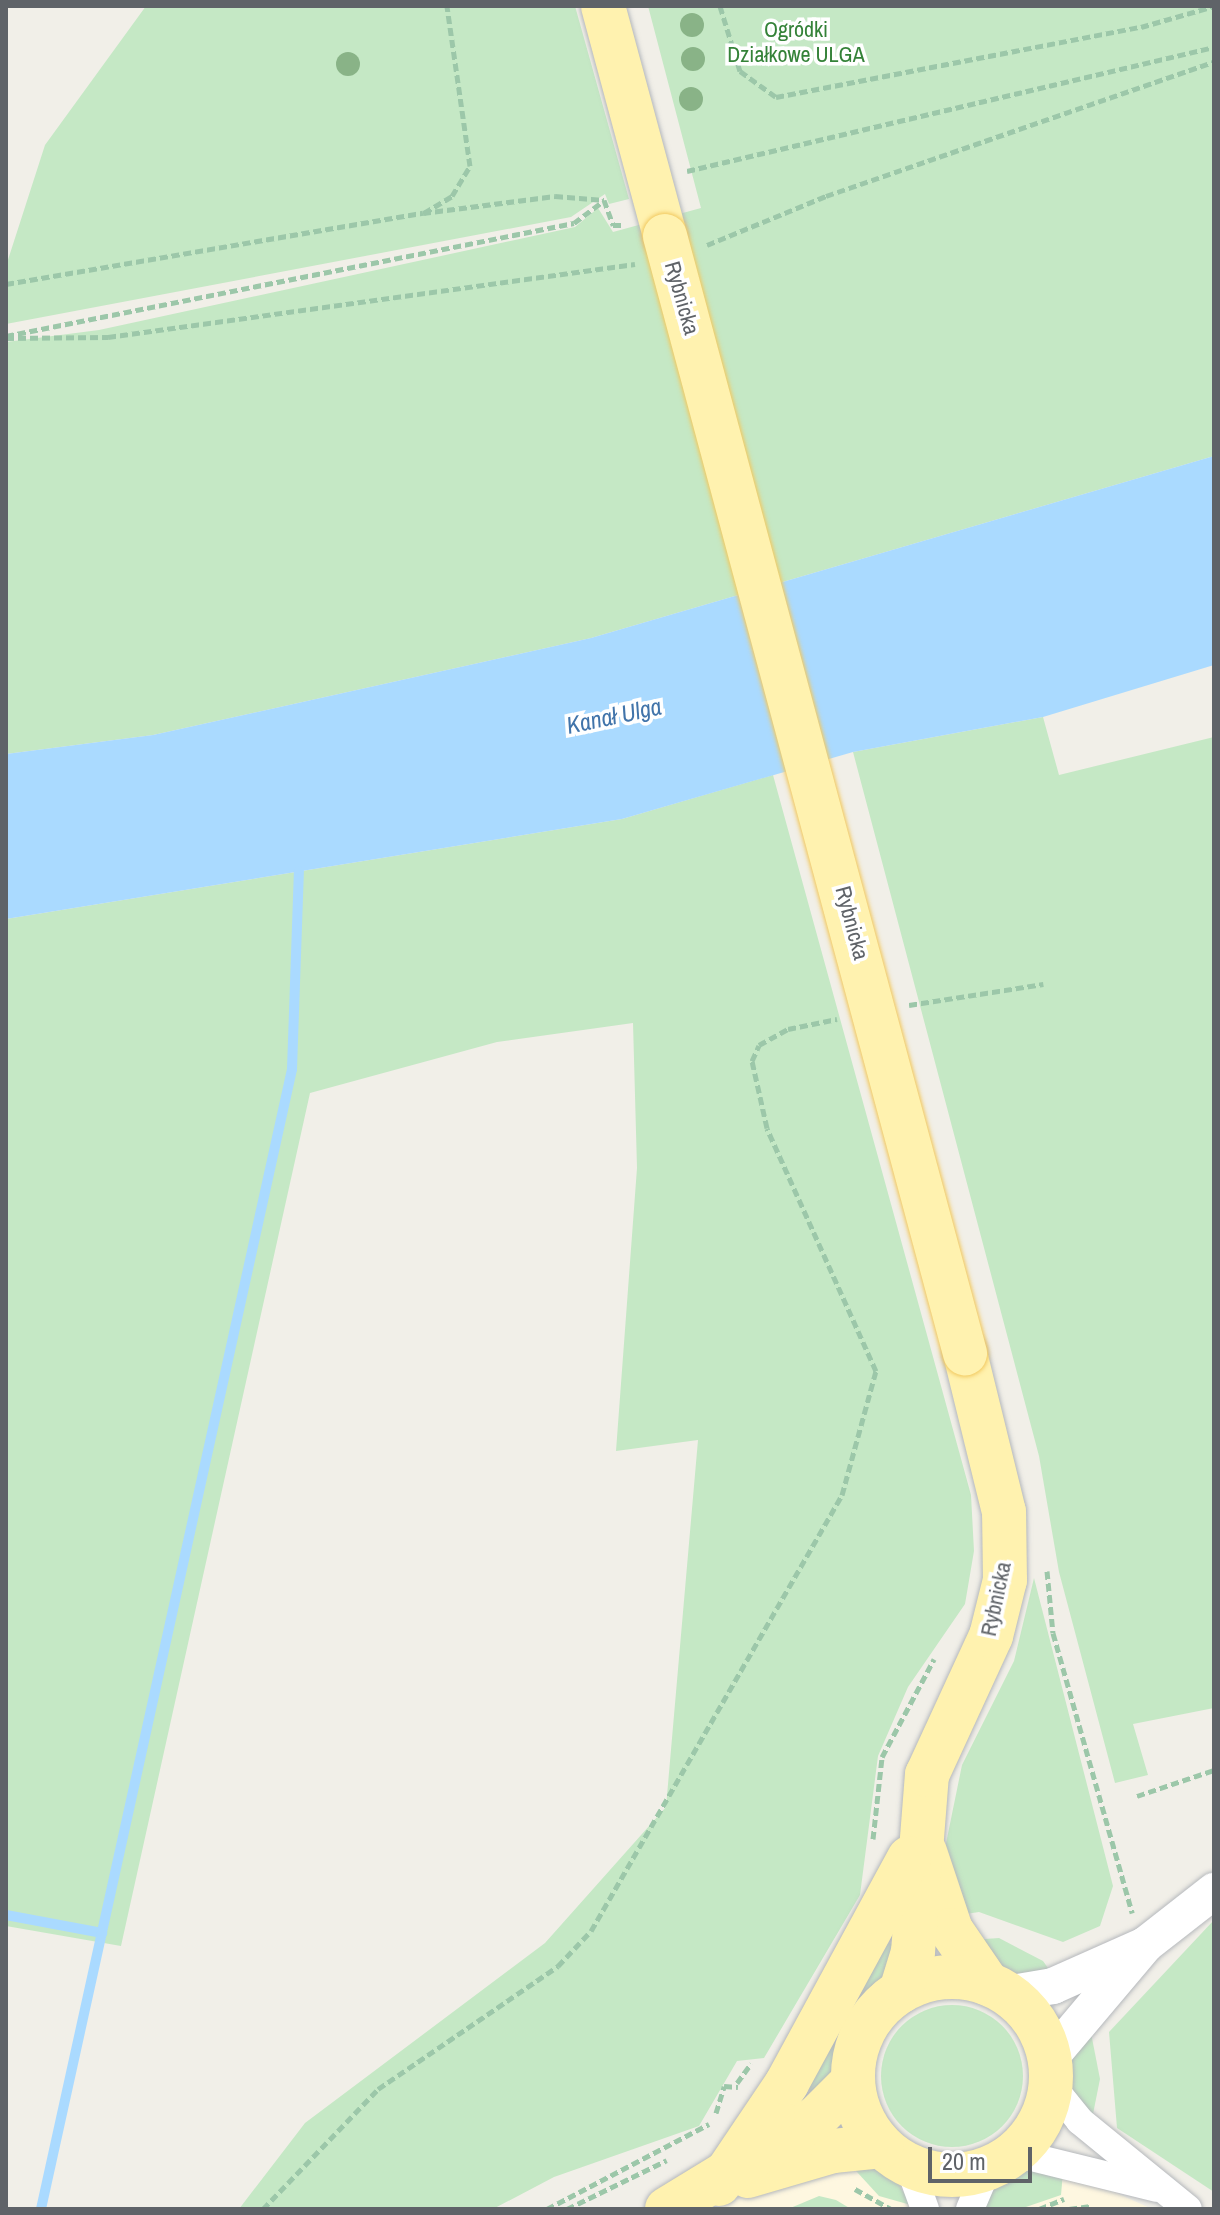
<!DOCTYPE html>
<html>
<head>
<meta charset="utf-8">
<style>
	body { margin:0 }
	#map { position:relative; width:1220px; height:2215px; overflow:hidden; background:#f1efe8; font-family:"Archivo Narrow",sans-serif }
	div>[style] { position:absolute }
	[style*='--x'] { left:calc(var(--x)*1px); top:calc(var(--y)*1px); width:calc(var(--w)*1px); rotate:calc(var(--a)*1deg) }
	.commercial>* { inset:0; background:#fef7e0 }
	.green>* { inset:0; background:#c5e8c5 }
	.round { border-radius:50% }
	.water>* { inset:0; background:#aadaff }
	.stream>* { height:10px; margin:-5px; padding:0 5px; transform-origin:5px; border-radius:5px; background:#aadaff }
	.path>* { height:5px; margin-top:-2.5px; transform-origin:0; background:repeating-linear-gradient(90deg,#9cc7a9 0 8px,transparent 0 12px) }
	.roads { filter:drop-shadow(0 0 2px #b5b8bc) drop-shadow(0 0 2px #b5b8bc) }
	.minor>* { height:28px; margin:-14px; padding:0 14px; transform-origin:14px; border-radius:14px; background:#fff }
	.tertiary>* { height:36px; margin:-18px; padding:0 18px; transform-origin:18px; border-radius:18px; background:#fff }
	.primary>* { height:44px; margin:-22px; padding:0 22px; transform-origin:22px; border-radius:22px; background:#fff2af }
	.primary>.ring { margin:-22px; padding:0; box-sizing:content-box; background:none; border:44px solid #fff2af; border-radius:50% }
	.bridges { filter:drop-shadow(0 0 2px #f2c960) drop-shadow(0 0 2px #f2c960) }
	.primary-bridge>* { height:44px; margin:-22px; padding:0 22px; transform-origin:22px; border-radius:22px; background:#fff2af }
	.trees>* { width:24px; height:24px; margin:-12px; border-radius:50%; background:#89b387 }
	span { translate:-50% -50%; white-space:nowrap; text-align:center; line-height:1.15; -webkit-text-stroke:7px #fff; paint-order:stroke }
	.park-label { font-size:22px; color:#348238 }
	.street-label { font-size:22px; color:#5f6368 }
	.water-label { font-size:24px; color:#4174aa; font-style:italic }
	.frame { position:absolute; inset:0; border:8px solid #5f6368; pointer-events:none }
	.scale { position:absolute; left:928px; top:2147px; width:104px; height:36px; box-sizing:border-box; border:4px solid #5f6368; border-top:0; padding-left:10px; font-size:24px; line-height:28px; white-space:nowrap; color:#5f6368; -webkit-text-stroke:6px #fff; paint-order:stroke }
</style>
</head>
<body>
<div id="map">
	<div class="commercial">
		<i style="clip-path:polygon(846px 2160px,894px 2176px,911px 2205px,965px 2209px,712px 2209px)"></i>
		<i style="clip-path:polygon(1063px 2172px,1090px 2181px,1152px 2209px,1020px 2209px)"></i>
	</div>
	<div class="green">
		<i style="clip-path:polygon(146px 6px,575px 6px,629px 199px,609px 204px,605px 194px,571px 217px,6px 324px,6px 266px,45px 145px)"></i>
		<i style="clip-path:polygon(648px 6px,1214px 6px,1214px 456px,591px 638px,153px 735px,6px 754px,6px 342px,99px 330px,575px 227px,598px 208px,613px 232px,701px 208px)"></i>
		<i style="clip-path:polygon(1043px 717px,1059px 775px,1214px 737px,1214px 1708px,1133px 1724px,1148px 1775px,1115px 1783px,1059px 1572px,1039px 1456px,853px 752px)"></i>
		<i style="clip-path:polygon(773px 775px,971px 1495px,974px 1551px,965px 1604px,908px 1687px,878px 1756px,860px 1895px,764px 2058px,737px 2061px,699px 2126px,554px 2177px,493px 2209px,239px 2209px,305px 2123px,545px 1943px,666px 1807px,698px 1440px,616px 1451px,637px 1168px,633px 1023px,497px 1042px,310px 1093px,121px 1946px,6px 1926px,6px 919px,622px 819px)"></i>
		<i style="clip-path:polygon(1034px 1578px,1113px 1886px,1100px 1926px,1063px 1942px,979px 1912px,959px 1915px,944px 1853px,962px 1765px,1014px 1661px)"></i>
		<i style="clip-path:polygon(1214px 1920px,1214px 2192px,1117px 2128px,1109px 2032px)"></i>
		<i style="clip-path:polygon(999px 1938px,1043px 1961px,1053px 1975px,1018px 1981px,971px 1940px)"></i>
		<i style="clip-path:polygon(881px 1943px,905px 1944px,892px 1979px,845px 2034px,833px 2079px,818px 2099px,802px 2083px)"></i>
		<i class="round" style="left:881px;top:2005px;width:142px;height:142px"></i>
		<i style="clip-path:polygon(1090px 2028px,1100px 2079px,1092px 2119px,1067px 2082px,1069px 2057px)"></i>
		<i style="clip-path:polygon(846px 2160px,894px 2176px,911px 2205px,879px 2196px)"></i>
		<i style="clip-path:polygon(1027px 2170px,1063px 2172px,1061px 2195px,1023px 2208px,981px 2209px,998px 2184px)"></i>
		<i style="clip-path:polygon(819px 2196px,836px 2200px,851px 2209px,788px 2209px)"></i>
	</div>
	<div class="water">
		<i style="clip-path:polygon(1214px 456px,1214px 665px,1043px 717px,853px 752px,622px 819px,6px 919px,6px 754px,153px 735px,591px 638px)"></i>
	</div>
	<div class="stream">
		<i style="--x:6;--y:1915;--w:98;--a:10.6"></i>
		<i style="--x:41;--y:2209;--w:1167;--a:-77.58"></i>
		<i style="--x:292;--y:1069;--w:198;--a:-88"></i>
	</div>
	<div class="path">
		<i style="--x:720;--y:6;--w:68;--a:72.9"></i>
		<i style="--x:740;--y:71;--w:44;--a:35.8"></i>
		<i style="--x:776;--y:97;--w:372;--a:-10.9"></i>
		<i style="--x:1141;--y:27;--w:76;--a:-16"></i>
		<i style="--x:687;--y:171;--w:541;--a:-13.24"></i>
		<i style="--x:604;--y:200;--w:27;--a:70"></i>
		<i style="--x:613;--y:225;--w:9;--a:0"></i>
		<i style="--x:424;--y:213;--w:33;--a:-31"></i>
		<i style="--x:452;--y:196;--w:35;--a:-59"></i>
		<i style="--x:470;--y:166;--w:162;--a:-98.2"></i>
		<i style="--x:707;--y:245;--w:129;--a:-22.4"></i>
		<i style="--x:826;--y:196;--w:410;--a:-19.1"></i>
		<i style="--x:6;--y:284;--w:423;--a:-9.7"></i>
		<i style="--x:423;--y:213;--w:133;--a:-7.3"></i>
		<i style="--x:555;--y:196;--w:49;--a:4.7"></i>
		<i style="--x:6;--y:336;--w:579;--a:-11.25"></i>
		<i style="--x:574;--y:223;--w:38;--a:-37"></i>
		<i style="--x:6;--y:338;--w:102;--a:-0.6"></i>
		<i style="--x:108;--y:337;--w:532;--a:-7.89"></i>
		<i style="--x:909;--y:1005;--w:136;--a:-8.9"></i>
		<i style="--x:1047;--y:1571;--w:62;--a:84.5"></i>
		<i style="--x:1053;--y:1633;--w:291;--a:74.2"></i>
		<i style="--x:1137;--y:1796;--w:81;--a:-18.7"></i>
		<i style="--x:873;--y:1839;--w:82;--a:-83.7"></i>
		<i style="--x:882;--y:1757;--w:111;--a:-62"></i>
		<i style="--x:737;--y:2083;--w:24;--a:-54"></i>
		<i style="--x:716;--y:2113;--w:28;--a:-73"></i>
		<i style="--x:724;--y:2086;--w:14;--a:4"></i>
		<i style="--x:855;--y:2189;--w:41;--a:29.1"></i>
		<i style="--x:263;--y:2209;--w:166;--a:-46.2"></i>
		<i style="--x:378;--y:2089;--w:218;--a:-34.3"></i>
		<i style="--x:558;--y:1966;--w:48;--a:-46.7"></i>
		<i style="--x:591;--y:1931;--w:503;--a:-60.07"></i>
		<i style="--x:842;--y:1495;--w:129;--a:-74.7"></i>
		<i style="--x:876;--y:1371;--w:266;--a:-114.2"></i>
		<i style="--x:767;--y:1128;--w:69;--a:-102.6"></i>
		<i style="--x:752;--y:1061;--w:17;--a:-66"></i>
		<i style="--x:759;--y:1045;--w:33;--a:-29"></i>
		<i style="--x:788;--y:1029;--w:50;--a:-11.5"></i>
		<i style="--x:547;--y:2209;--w:183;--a:-27.7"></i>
		<i style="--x:567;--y:2209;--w:111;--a:-26.1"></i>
		<i style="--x:1039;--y:2209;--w:27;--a:-22"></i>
		<i style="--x:1069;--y:2209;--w:22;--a:-8"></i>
	</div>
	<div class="roads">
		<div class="minor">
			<i style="--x:1051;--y:2085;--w:46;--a:51.1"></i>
			<i style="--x:1080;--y:2121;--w:139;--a:39.2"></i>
			<i style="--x:1015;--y:2153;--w:146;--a:13.8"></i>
			<i style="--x:909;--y:2165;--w:47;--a:70"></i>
			<i style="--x:970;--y:2209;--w:43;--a:-67"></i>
		</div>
		<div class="tertiary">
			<i style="--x:1006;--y:1994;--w:48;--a:-9.7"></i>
			<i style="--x:1053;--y:1986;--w:101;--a:-24"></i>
			<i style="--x:1050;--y:2058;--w:148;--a:-49.9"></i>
			<i style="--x:1145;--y:1945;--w:88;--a:-38"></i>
		</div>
		<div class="primary">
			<i style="--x:603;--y:6;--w:238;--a:74.9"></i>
			<i style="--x:925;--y:1852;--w:82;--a:71.6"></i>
			<i style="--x:951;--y:1930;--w:65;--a:55.6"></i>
			<i class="ring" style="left:853px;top:1977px;width:154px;height:154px"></i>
			<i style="--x:901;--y:1991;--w:41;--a:-72.9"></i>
			<i style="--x:913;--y:1952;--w:178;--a:-85.5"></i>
			<i style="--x:927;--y:1775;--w:153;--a:-65.3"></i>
			<i style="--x:991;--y:1636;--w:58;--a:-76"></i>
			<i style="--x:1005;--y:1580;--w:68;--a:-90.8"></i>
			<i style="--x:1004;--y:1512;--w:164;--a:-103.8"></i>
			<i style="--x:748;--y:2176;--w:89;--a:-16.4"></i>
			<i style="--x:833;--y:2151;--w:49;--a:-5.8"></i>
			<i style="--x:719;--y:2184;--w:122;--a:-56"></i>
			<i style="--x:787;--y:2083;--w:256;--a:-61.5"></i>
			<i style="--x:667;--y:2209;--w:175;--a:-31.4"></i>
			<i style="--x:816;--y:2118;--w:52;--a:-45"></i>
		</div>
	</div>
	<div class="bridges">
		<div class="primary-bridge">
			<i style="--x:665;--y:236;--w:1157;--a:74.97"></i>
		</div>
	</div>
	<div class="trees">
		<i style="left:692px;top:25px"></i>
		<i style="left:693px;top:59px"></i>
		<i style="left:348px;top:64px"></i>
		<i style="left:691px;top:99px"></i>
	</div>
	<div class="park-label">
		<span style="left:796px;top:42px">Ogródki<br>Działkowe ULGA</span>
	</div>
	<div class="street-label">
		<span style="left:682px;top:298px;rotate:74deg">Rybnicka</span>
		<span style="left:852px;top:923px;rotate:75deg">Rybnicka</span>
		<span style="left:996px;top:1599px;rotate:-78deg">Rybnicka</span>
	</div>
	<div class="water-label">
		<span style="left:614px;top:716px;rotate:-12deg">Kanał Ulga</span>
	</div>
	<div class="frame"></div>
	<div class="scale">20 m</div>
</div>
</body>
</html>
